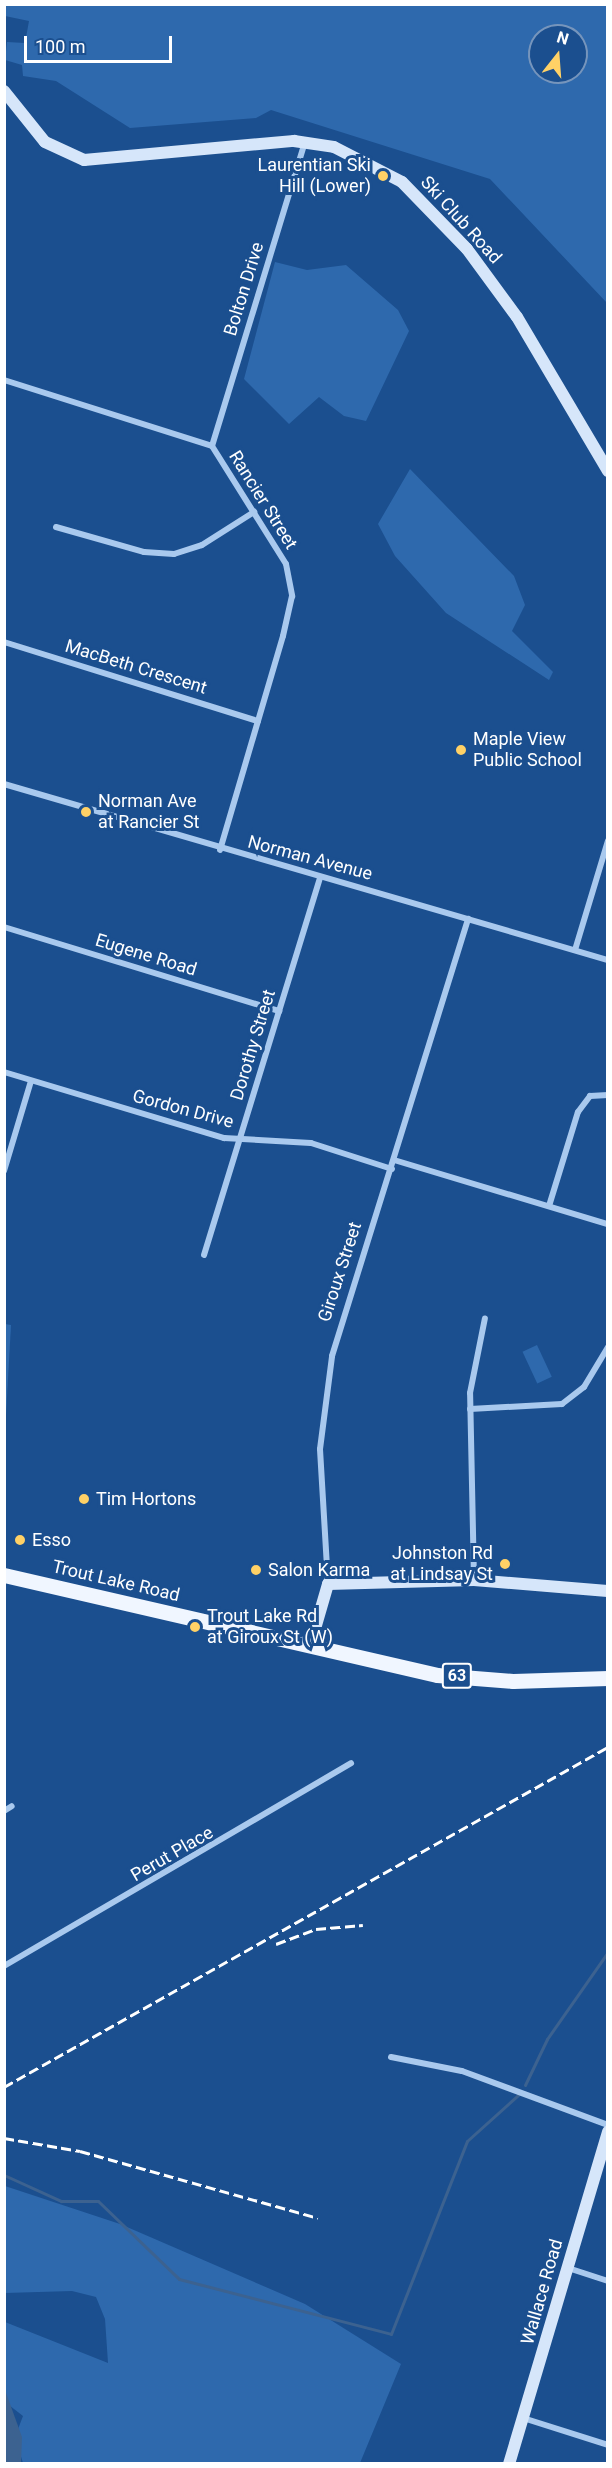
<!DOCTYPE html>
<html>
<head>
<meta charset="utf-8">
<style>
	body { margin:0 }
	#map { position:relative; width:612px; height:2468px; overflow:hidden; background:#1b4f8f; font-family:Roboto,sans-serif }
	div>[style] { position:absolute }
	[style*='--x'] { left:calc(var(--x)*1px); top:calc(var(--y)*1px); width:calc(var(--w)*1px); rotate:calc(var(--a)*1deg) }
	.green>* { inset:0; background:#2e69ad; transform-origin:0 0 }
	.water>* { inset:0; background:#3c6290 }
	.stream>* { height:3px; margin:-1.5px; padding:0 1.5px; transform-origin:1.5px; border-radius:1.5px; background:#3c6290 }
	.street>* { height:6px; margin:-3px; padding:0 3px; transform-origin:3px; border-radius:3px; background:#a9c9ee }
	.secondary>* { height:12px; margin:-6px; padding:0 6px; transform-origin:6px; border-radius:6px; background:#d6e6fa }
	.primary>* { height:15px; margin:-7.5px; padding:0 7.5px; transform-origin:7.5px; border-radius:7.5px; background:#f0f6ff }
	.rail>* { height:3px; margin-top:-1.5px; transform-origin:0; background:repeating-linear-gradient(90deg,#fff 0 10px,transparent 0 14.5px) }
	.dots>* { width:16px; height:16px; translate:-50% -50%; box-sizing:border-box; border:3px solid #1b4f8f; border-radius:50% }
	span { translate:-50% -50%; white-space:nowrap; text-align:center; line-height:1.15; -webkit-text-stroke:6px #1b4f8f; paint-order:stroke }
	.shield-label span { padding:2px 4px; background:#1b4f8f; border:2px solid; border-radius:4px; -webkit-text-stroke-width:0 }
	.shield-label { font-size:16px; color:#fff; font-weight:700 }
	.poi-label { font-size:18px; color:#fff }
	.right { translate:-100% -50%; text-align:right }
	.left { translate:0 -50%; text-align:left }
	.street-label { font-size:18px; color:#fff }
	.frame { position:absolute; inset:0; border:6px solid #fff; pointer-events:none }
	.north { position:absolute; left:528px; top:24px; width:60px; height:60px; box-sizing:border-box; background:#1b4f8f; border:2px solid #7695bc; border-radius:50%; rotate:17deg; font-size:16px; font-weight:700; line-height:24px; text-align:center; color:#fff }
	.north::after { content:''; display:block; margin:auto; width:21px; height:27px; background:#ffd166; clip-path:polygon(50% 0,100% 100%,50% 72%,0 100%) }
	.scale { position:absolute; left:24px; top:36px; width:148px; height:27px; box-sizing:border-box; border:3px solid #fff; border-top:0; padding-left:8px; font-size:18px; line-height:21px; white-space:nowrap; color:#fff; -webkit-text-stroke:4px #1b4f8f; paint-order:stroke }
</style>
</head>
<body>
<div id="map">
	<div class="green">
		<i style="clip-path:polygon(evenodd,4px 5px,607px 5px,607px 303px,490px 179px,271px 110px,256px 118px,130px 128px,56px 81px,23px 76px,22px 65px,5px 60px,7px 42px,25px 43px,29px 21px,5px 16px,4px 5px,540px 36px,576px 36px,576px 72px,540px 72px,540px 36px)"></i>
		<i style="clip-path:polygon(275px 262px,307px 270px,346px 265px,398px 310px,409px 331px,366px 421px,344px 416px,319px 397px,289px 424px,244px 379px)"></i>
		<i style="clip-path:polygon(410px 469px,514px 576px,525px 605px,512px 631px,553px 672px,549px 680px,446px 613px,395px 556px,378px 524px)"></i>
		<i style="clip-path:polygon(5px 1324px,11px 1325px,5px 1433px,4px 1433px)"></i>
		<i style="left:537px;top:1345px;width:35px;height:16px;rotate:65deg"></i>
		<i style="clip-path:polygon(5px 2186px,120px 2224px,305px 2304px,401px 2364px,360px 2463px,23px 2463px,15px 2437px,23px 2416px,5px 2402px,5px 2322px,108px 2363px,105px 2319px,96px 2297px,72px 2291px,5px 2293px)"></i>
	</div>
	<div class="water">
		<i style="clip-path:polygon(5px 2390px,22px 2437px,21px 2463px,5px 2463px)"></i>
	</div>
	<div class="stream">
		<i style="--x:525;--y:2085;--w:51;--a:-64.4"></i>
		<i style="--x:547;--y:2039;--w:106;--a:-55"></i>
		<i style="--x:4;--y:2175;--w:63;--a:24.5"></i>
		<i style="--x:61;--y:2201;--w:37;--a:0"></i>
		<i style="--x:98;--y:2201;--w:112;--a:43.9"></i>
		<i style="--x:179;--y:2279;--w:219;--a:14.5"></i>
		<i style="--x:391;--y:2334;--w:207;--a:-68.5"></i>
		<i style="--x:467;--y:2141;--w:69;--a:-42"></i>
	</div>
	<div class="street">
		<i style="--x:4;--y:380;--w:218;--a:17.6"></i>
		<i style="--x:212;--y:446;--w:139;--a:57.9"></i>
		<i style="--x:286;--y:564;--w:33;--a:79"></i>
		<i style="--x:292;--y:596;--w:41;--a:102.7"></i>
		<i style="--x:283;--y:636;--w:223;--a:106.4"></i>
		<i style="--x:212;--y:446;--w:318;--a:-73"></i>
		<i style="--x:56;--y:527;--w:91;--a:15.9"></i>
		<i style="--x:144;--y:552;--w:30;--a:4"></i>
		<i style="--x:174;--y:554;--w:29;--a:-18"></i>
		<i style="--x:202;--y:545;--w:62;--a:-32.4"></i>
		<i style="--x:4;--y:642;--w:266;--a:17.3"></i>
		<i style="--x:4;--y:784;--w:629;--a:16.25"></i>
		<i style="--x:4;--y:927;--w:288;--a:17"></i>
		<i style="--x:575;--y:950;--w:114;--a:-73.2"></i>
		<i style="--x:4;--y:1072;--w:230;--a:16.7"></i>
		<i style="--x:224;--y:1138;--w:87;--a:3.3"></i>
		<i style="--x:311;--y:1143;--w:85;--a:17.8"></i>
		<i style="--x:394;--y:1160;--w:223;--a:16.7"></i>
		<i style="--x:4;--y:1171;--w:94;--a:-73.3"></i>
		<i style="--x:549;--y:1206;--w:98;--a:-72.9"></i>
		<i style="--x:578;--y:1112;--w:20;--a:-53"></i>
		<i style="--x:590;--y:1096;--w:18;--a:-3"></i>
		<i style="--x:204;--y:1255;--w:393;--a:-72.9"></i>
		<i style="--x:470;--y:1409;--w:92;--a:-3.1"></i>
		<i style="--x:562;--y:1404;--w:28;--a:-38"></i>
		<i style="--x:584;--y:1387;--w:47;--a:-59"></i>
		<i style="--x:474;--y:1580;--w:187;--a:-91.2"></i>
		<i style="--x:470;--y:1393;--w:76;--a:-78.7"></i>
		<i style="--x:328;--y:1584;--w:135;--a:-93.4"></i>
		<i style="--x:320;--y:1449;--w:94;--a:-82.6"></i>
		<i style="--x:332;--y:1356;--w:458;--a:-72.7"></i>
		<i style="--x:4;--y:1811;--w:9;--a:-32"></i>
		<i style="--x:4;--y:1966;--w:402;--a:-30.3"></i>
		<i style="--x:391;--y:2057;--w:72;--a:11.2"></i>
		<i style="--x:462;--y:2071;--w:156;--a:20.3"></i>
		<i style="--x:568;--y:2268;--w:42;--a:18"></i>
		<i style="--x:523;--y:2418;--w:89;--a:17.6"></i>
	</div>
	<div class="secondary">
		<i style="--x:4;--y:91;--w:65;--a:51.2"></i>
		<i style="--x:45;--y:142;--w:43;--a:24.8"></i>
		<i style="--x:84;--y:160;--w:211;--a:-5.2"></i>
		<i style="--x:294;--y:141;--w:40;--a:8.5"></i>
		<i style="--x:334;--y:147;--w:76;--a:27.2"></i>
		<i style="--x:402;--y:182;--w:93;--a:45.9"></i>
		<i style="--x:467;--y:249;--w:84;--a:53.7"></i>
		<i style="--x:517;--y:317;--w:179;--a:59.4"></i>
		<i style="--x:310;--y:1646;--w:65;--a:-73.8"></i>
		<i style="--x:328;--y:1584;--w:146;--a:-1.6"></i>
		<i style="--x:474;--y:1580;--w:134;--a:4.7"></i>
		<i style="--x:509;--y:2464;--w:347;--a:-73.4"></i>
	</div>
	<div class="primary">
		<i style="--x:4;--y:1575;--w:444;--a:13"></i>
		<i style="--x:437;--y:1675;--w:76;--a:4.5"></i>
		<i style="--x:513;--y:1681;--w:95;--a:-1.8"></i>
	</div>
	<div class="rail">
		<i style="--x:276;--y:1944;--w:43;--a:-20.6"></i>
		<i style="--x:316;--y:1929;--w:47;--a:-4.9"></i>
		<i style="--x:4;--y:2087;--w:693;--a:-29.38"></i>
		<i style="--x:4;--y:2138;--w:77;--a:9.7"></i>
		<i style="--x:80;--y:2151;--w:247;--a:15.7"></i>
	</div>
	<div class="dots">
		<i style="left:383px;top:176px;background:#ffd166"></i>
		<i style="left:461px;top:750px;background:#ffd166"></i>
		<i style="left:86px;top:812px;background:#ffd166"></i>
		<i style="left:84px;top:1499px;background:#ffd166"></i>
		<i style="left:20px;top:1540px;background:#ffd166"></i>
		<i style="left:505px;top:1564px;background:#ffd166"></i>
		<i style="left:256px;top:1570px;background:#ffd166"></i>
		<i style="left:195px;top:1627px;background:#ffd166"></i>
	</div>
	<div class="shield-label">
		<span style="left:457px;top:1676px">63</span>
	</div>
	<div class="poi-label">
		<span class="right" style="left:371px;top:176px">Laurentian Ski<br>Hill (Lower)</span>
		<span class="left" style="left:473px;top:750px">Maple View<br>Public School</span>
		<span class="left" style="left:98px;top:812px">Norman Ave<br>at Rancier St</span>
		<span class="left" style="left:96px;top:1499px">Tim Hortons</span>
		<span class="left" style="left:32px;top:1540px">Esso</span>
		<span class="right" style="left:493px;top:1564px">Johnston Rd<br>at Lindsay St</span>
		<span class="left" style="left:268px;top:1570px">Salon Karma</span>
		<span class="left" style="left:207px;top:1627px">Trout Lake Rd<br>at Giroux St (W)</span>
	</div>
	<div class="street-label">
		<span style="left:461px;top:220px;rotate:48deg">Ski Club Road</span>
		<span style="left:244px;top:289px;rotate:-73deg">Bolton Drive</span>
		<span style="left:263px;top:500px;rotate:58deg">Rancier Street</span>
		<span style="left:136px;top:667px;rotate:17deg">MacBeth Crescent</span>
		<span style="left:310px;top:858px;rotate:15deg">Norman Avenue</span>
		<span style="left:146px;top:955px;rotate:17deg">Eugene Road</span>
		<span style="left:253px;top:1045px;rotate:-73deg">Dorothy Street</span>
		<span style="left:183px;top:1109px;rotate:15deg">Gordon Drive</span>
		<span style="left:340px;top:1272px;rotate:-72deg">Giroux Street</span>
		<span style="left:116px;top:1581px;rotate:13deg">Trout Lake Road</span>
		<span style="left:172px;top:1854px;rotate:-30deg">Perut Place</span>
		<span style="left:542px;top:2292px;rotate:-74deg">Wallace Road</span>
	</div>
	<div class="frame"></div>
	<div class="north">N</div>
	<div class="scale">100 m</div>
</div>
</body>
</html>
